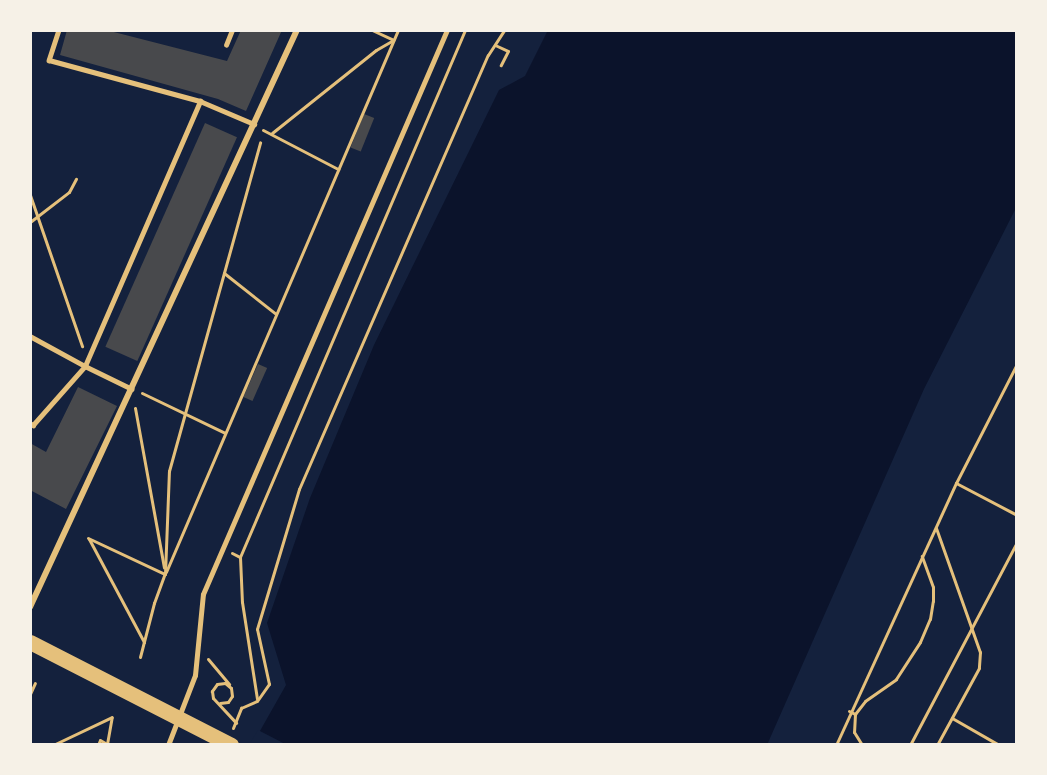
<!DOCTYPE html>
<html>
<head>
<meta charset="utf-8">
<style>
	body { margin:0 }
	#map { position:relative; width:1047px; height:775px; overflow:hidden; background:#14213d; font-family:"DejaVu Sans",sans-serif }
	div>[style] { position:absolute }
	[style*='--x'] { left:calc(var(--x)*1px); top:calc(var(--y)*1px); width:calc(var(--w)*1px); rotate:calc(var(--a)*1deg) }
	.water>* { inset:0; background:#0b132b }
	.pier>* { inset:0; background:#14213d }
	.building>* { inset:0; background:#48494c; transform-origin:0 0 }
	.path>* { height:3px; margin:-1.5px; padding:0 1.5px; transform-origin:1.5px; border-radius:1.5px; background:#e5c07b }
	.service>* { height:4.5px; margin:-2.25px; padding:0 2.25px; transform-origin:2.25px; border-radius:2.25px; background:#e5c07b }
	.pedestrian>* { height:5px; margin:-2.5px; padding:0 2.5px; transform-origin:2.5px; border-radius:2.5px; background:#e5c07b }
	.minor>* { height:6px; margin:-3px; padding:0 3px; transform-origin:3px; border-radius:3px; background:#e5c07b }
	.primary>* { height:15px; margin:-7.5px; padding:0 7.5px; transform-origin:7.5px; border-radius:7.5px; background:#e5c07b }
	span { translate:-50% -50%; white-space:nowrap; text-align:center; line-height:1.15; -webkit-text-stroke:4.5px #f6f1e7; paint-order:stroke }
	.frame { position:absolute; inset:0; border:32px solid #f6f1e7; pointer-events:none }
</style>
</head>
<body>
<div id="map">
	<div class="water">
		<i style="clip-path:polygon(548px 30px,1017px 30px,1017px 206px,924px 389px,767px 745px,252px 745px,286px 685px,267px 623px,310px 498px,374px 345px,499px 90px,525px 76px)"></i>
	</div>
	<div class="pier">
		<i style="clip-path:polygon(258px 730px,287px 745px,249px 745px)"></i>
	</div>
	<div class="building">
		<i style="clip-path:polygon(67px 30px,106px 30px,227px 61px,241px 30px,282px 30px,246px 111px,218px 99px,60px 55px)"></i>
		<i style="left:364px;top:114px;width:11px;height:36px;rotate:22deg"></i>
		<i style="left:205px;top:123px;width:35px;height:245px;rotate:24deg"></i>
		<i style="left:258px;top:364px;width:10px;height:36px;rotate:24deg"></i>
		<i style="clip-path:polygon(78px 387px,117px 406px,66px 509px,30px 490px,30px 443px,46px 452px)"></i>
	</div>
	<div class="path">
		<i style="--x:372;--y:30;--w:23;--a:25"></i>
		<i style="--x:495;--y:45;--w:14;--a:25"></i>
		<i style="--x:508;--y:51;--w:16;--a:117"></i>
		<i style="--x:263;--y:130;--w:85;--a:27.5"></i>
		<i style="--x:272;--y:133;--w:133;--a:-38.6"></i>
		<i style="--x:376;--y:50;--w:20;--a:-30"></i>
		<i style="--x:30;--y:195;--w:160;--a:71"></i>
		<i style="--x:30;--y:222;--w:49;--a:-37.6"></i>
		<i style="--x:69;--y:192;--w:15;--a:-62"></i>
		<i style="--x:224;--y:273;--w:66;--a:38.3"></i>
		<i style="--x:142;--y:393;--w:92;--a:25.7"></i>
		<i style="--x:135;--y:408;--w:162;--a:79.7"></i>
		<i style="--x:956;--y:483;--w:69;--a:27.7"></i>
		<i style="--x:936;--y:528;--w:132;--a:70.5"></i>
		<i style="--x:980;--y:652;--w:16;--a:94"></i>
		<i style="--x:979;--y:668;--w:88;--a:118.6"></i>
		<i style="--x:88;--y:538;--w:85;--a:25.1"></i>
		<i style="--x:165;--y:574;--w:103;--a:-87.8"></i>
		<i style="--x:169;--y:471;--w:341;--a:-74.5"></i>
		<i style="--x:89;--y:539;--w:117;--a:61.9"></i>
		<i style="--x:232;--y:553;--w:9;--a:27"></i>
		<i style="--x:240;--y:557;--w:45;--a:87.5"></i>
		<i style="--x:242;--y:602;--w:98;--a:81.2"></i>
		<i style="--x:240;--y:557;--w:573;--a:-66.88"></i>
		<i style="--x:166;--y:572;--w:590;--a:-66.83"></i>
		<i style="--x:140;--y:657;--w:56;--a:-75.5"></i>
		<i style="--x:154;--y:603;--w:32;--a:-70"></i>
		<i style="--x:208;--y:659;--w:33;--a:50"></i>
		<i style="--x:30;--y:694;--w:12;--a:-66"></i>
		<i style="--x:220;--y:703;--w:8;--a:-7"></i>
		<i style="--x:228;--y:702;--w:7;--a:-56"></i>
		<i style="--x:232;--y:696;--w:8;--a:-97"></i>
		<i style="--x:231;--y:688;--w:8;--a:-140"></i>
		<i style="--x:225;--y:683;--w:8;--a:173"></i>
		<i style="--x:217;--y:684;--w:9;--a:126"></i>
		<i style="--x:212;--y:691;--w:7;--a:82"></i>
		<i style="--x:213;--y:698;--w:34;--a:47"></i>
		<i style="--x:849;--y:711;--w:7;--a:27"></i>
		<i style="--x:855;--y:714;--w:16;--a:-52"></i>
		<i style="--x:865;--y:701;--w:38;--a:-35"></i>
		<i style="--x:896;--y:679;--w:44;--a:-57"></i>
		<i style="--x:920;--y:642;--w:25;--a:-67"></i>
		<i style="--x:930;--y:619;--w:18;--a:-81"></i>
		<i style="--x:933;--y:601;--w:14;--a:-90"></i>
		<i style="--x:933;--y:587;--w:33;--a:-110"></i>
		<i style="--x:855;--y:714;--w:18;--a:93"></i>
		<i style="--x:854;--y:732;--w:15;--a:58"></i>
		<i style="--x:952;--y:718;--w:54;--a:29.9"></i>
		<i style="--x:233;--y:728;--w:22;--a:-68"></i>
		<i style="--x:241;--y:708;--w:17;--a:-24"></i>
		<i style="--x:257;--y:701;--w:21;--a:-55"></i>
		<i style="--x:269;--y:684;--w:56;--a:-102.3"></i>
		<i style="--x:257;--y:629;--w:146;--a:-73.3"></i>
		<i style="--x:299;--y:489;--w:473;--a:-66.5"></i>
		<i style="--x:488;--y:55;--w:30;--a:-57"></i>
		<i style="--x:53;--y:745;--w:65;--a:-25.4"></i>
		<i style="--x:98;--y:745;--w:5;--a:-68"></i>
		<i style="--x:100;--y:740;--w:8;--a:30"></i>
		<i style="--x:107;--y:744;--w:27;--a:-80"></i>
		<i style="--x:836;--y:745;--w:288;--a:-65.4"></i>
		<i style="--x:956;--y:483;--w:134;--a:-62.9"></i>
		<i style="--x:910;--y:745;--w:229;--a:-62.2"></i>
	</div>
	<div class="service">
		<i style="--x:59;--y:30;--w:32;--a:108"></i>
		<i style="--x:49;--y:60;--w:156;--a:15.2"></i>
		<i style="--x:200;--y:101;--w:59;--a:23.1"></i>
		<i style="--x:226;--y:45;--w:16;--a:-68"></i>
		<i style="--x:30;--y:336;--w:63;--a:28.6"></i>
		<i style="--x:85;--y:366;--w:289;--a:-66.5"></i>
		<i style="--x:30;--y:423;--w:4;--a:34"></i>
		<i style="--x:33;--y:425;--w:79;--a:-48.6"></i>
		<i style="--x:85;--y:366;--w:52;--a:26.1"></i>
	</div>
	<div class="pedestrian">
		<i style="--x:168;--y:745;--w:75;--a:-68.9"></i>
		<i style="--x:195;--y:675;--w:81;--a:-84.4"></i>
		<i style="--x:203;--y:594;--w:615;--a:-66.61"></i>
	</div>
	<div class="minor">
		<i style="--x:30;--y:607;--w:636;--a:-65.17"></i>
	</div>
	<div class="primary">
		<i style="--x:30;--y:642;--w:226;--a:27.1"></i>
	</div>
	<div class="frame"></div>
</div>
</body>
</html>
